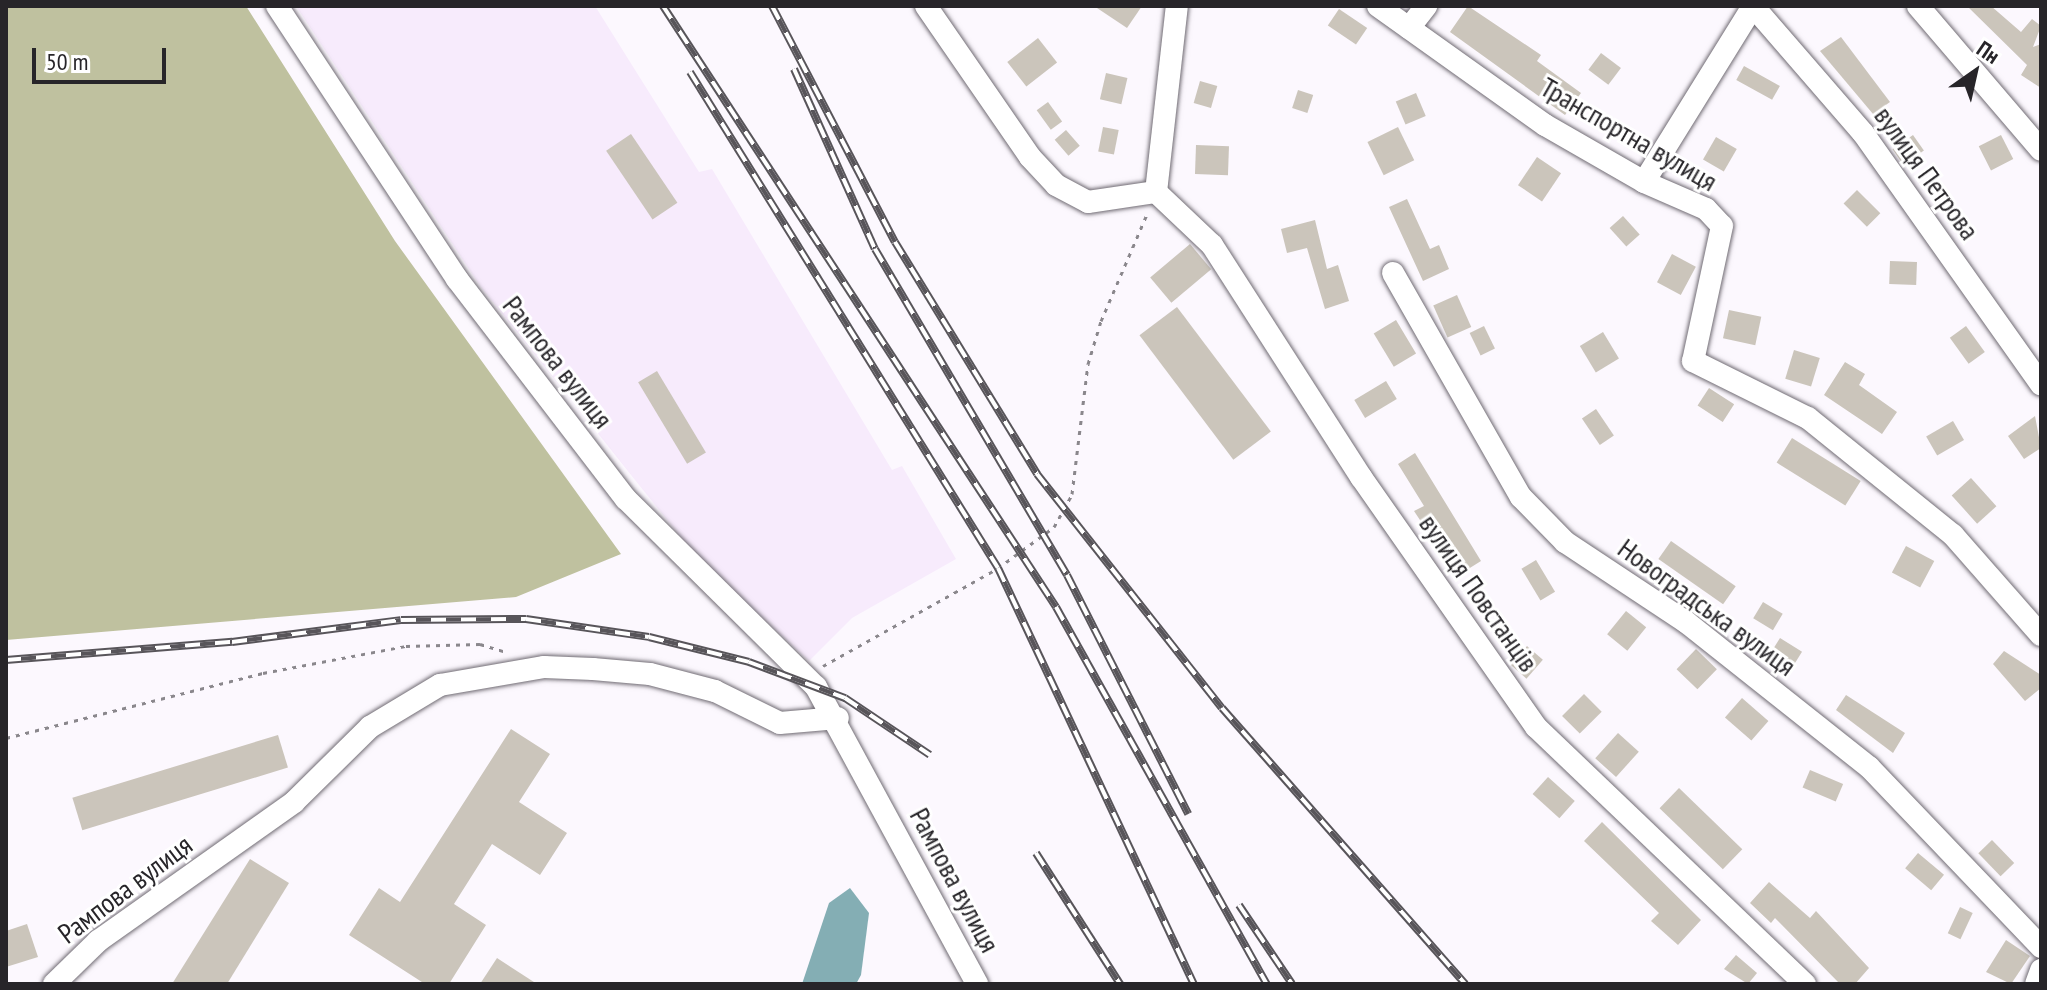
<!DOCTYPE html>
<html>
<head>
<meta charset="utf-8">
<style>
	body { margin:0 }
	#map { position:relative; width:2047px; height:990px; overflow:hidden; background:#fcf8fe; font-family:"PT Sans Narrow",sans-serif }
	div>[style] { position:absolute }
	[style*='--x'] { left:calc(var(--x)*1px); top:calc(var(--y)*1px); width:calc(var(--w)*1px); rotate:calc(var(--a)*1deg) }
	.built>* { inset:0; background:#f7ebfc }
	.forest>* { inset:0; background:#bfc19f }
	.water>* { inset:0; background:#84aeb4 }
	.building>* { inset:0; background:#cbc5bb; transform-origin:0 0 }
	.path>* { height:3px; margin-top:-1.5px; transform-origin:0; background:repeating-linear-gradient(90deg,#8a878c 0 4px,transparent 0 10px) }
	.roads { filter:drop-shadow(0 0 2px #706b73) drop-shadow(0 0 2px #706b73) }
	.minor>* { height:22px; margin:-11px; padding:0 11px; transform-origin:11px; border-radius:11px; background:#fff }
	.rail>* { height:8px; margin-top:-4px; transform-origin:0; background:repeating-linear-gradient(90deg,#fff 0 15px,#58555a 0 30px); box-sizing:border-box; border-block:2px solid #58555a }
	span { translate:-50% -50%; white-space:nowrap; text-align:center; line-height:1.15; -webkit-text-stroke:6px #fff; paint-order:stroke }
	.street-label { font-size:28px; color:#272529 }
	.frame { position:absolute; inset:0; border:8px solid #272529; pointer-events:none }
	.north { position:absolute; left:1935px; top:32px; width:80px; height:80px; -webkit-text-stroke:6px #fff; paint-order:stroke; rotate:34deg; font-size:22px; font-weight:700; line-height:32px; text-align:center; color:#272529 }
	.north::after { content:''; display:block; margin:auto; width:28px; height:36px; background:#272529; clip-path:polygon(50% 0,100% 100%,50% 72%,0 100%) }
	.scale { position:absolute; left:32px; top:48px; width:134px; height:36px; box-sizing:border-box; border:4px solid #272529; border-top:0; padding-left:10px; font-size:24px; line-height:28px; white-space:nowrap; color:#272529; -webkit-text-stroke:6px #fff; paint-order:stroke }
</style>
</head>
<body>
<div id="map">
	<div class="built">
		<i style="clip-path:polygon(296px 6px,595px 6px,699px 172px,712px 169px,892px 470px,902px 466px,956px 559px,852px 618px,809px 661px,699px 560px,480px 286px)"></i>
	</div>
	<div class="forest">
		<i style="clip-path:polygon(6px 6px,246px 6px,395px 241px,621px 554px,516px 597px,6px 640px)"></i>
	</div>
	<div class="water">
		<i style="clip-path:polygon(850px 888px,869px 913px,861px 975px,856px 984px,802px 984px,829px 903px)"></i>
	</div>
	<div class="building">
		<i style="clip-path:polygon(1094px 6px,1142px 6px,1127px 28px)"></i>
		<i style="clip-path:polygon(1468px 6px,1541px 55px,1537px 61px,1581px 93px,1565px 115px,1450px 32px)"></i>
		<i style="clip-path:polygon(1967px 6px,1991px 6px,2021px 32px,2032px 19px,2041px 26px,2033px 47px,2041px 44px,2041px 88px,2021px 75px,2027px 65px)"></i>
		<i style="left:1339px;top:9px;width:34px;height:20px;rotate:34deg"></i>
		<i style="clip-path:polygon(1841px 37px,1890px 102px,1873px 114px,1820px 51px)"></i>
		<i style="left:1038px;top:38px;width:31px;height:39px;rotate:52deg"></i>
		<i style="left:1601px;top:53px;width:25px;height:21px;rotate:37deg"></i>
		<i style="left:1744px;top:66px;width:41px;height:16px;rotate:29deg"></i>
		<i style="left:1106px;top:73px;width:22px;height:27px;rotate:13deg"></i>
		<i style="left:1200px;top:81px;width:18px;height:23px;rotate:16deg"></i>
		<i style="left:1298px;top:90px;width:16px;height:19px;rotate:18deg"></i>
		<i style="left:1416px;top:93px;width:25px;height:22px;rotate:67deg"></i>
		<i style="left:1048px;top:102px;width:24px;height:14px;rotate:54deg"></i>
		<i style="left:1103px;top:127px;width:16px;height:25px;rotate:11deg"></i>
		<i style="left:1398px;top:127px;width:37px;height:34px;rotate:64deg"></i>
		<i style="left:1066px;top:130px;width:21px;height:15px;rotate:49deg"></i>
		<i style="left:631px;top:134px;width:83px;height:30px;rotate:56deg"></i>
		<i style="left:1913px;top:135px;width:19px;height:25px;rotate:55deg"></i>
		<i style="left:2001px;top:135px;width:27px;height:25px;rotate:63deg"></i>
		<i style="left:1716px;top:137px;width:24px;height:26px;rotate:30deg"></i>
		<i style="left:1196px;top:145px;width:33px;height:29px;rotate:2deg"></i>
		<i style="left:1537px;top:157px;width:29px;height:34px;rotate:34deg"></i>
		<i style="left:1857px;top:190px;width:33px;height:19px;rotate:45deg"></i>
		<i style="clip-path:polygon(1407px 199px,1430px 249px,1439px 245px,1449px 269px,1423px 281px,1389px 207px)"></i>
		<i style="left:1623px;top:216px;width:25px;height:18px;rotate:48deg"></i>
		<i style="clip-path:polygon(1315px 220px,1327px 269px,1338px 265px,1349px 301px,1325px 309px,1307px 248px,1287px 253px,1281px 229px)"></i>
		<i style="left:1190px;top:244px;width:33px;height:52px;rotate:50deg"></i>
		<i style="left:1672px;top:254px;width:27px;height:32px;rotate:28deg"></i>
		<i style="left:1890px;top:261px;width:27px;height:23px;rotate:2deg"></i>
		<i style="left:1457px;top:295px;width:35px;height:26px;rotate:66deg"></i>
		<i style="left:1177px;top:307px;width:156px;height:47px;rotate:53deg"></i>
		<i style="left:1729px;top:310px;width:33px;height:29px;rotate:12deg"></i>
		<i style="left:1396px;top:320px;width:39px;height:26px;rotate:59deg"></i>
		<i style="left:1484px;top:326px;width:25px;height:16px;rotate:64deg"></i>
		<i style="left:1966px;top:326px;width:32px;height:20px;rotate:54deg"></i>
		<i style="left:1603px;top:332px;width:31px;height:27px;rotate:59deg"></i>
		<i style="left:1794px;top:350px;width:27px;height:30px;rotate:17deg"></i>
		<i style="clip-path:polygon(1845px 362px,1865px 374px,1859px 385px,1897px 412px,1882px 434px,1824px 395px)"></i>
		<i style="left:657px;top:371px;width:95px;height:22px;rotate:59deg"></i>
		<i style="left:1386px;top:381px;width:21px;height:37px;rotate:59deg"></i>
		<i style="left:1709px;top:388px;width:30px;height:21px;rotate:33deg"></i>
		<i style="left:1596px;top:409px;width:32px;height:17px;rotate:56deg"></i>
		<i style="clip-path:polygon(2035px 416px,2041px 448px,2024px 459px,2008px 436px)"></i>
		<i style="left:1953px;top:421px;width:22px;height:31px;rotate:60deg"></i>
		<i style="left:1792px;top:438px;width:81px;height:29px;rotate:32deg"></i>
		<i style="clip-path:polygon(1415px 453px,1481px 561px,1457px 576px,1414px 511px,1424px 506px,1398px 464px)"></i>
		<i style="left:1971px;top:478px;width:38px;height:26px;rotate:48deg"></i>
		<i style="left:1671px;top:541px;width:79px;height:22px;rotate:35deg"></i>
		<i style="left:1906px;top:546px;width:32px;height:30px;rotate:28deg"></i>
		<i style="left:1536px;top:560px;width:37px;height:17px;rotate:59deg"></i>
		<i style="left:1763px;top:602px;width:23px;height:19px;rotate:31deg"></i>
		<i style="left:1626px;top:611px;width:26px;height:30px;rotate:39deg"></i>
		<i style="left:1780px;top:638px;width:26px;height:23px;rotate:32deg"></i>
		<i style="left:1527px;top:646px;width:21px;height:25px;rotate:41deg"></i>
		<i style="left:1696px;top:649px;width:29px;height:28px;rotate:44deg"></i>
		<i style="clip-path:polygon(2004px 651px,2041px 675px,2041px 688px,2025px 701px,1993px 664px)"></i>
		<i style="left:1584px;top:694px;width:25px;height:31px;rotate:45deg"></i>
		<i style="clip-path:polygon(1846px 695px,1905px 733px,1893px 753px,1836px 710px)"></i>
		<i style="left:1742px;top:698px;width:35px;height:26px;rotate:41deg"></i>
		<i style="clip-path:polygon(511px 729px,550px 754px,519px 802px,567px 833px,540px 875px,492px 844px,454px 904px,486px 925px,449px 984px,425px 984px,349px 935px,379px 888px,400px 902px)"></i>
		<i style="left:1618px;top:733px;width:28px;height:34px;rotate:42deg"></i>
		<i style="left:278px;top:735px;width:34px;height:215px;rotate:73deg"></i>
		<i style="left:1810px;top:770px;width:36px;height:19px;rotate:23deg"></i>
		<i style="left:1548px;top:777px;width:36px;height:23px;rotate:42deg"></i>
		<i style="left:1679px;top:788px;width:88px;height:28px;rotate:44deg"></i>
		<i style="clip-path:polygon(1602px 822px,1701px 920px,1678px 945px,1651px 921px,1659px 913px,1584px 841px)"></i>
		<i style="left:1992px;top:840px;width:32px;height:19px;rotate:46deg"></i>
		<i style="left:1918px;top:853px;width:34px;height:20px;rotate:40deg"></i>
		<i style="clip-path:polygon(250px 859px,289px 883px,227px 984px,172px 984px)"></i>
		<i style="clip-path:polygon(1769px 882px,1810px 918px,1816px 911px,1869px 968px,1855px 984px,1840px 984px,1775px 918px,1771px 923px,1750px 903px)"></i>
		<i style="left:1960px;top:907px;width:14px;height:29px;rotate:25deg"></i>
		<i style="clip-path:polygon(27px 924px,38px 957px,6px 967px,6px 931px)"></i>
		<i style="clip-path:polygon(2006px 940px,2030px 956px,2011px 984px,1986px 972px)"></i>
		<i style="clip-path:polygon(1736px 955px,1757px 973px,1748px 984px,1724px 969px)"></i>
		<i style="clip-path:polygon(497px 958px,537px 984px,480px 984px)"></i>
	</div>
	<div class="path">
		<i style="--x:823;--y:666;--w:201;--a:-29.2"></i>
		<i style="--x:998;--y:568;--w:69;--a:-36.2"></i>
		<i style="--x:1054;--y:527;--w:38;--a:-61"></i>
		<i style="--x:1072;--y:494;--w:131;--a:-83"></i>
		<i style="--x:1088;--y:364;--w:45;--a:-73.2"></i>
		<i style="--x:1101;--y:321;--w:116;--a:-66.7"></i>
		<i style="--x:6;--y:738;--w:265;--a:-14.2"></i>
		<i style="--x:263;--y:673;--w:146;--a:-10.7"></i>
		<i style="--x:406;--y:646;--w:74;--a:-1.5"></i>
		<i style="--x:480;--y:644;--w:27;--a:17"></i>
	</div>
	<div class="roads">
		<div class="minor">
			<i style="--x:277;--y:6;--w:327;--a:56.6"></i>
			<i style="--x:457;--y:279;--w:277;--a:52.5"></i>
			<i style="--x:626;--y:499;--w:267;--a:44.7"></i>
			<i style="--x:816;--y:687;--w:338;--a:61.5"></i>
			<i style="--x:926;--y:6;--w:183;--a:55.4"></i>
			<i style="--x:1030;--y:157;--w:38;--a:47"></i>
			<i style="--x:1056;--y:185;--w:36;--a:28"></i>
			<i style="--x:1088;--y:202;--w:69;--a:-8.4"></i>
			<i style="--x:1378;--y:6;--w:205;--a:35.5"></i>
			<i style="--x:1545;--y:125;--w:114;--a:29.9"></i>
			<i style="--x:1644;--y:182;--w:68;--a:23.5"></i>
			<i style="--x:1706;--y:209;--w:23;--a:47"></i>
			<i style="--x:1722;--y:226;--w:138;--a:102.1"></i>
			<i style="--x:1693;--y:361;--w:128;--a:26.4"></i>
			<i style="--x:1808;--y:418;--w:186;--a:38.9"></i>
			<i style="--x:1953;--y:535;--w:133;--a:48.7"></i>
			<i style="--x:1753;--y:6;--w:168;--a:49.1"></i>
			<i style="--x:1863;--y:133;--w:308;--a:54.7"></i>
			<i style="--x:1918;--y:6;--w:189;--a:49.5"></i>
			<i style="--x:1409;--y:28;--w:28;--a:-52"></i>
			<i style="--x:1644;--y:182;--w:207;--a:-58.2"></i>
			<i style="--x:1156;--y:192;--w:77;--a:43.4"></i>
			<i style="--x:1212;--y:245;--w:276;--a:57.3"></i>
			<i style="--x:1361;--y:477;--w:305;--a:55"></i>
			<i style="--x:1536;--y:727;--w:372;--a:43.7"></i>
			<i style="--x:1156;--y:192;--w:187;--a:-83.6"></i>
			<i style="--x:1393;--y:273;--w:258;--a:60.3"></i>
			<i style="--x:1521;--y:497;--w:63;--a:45.6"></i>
			<i style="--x:1565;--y:542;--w:145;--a:33.5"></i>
			<i style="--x:1686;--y:622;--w:233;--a:38.4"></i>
			<i style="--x:1869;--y:767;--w:249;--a:46.3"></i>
			<i style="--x:54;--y:984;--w:62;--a:-44.3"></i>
			<i style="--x:98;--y:941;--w:240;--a:-35.3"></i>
			<i style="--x:294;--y:802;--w:107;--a:-44.6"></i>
			<i style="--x:370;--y:727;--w:82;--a:-31"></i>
			<i style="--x:440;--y:685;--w:106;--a:-9.8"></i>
			<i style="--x:544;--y:667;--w:49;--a:2.3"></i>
			<i style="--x:593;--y:669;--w:57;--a:5"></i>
			<i style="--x:650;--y:674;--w:67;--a:14.7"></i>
			<i style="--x:715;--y:691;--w:72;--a:26.2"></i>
			<i style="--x:780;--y:723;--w:58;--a:-4.9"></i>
			<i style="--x:2036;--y:984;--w:15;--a:-70"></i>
		</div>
	</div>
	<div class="rail">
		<i style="--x:663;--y:6;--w:718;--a:56.82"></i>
		<i style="--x:1056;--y:607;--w:432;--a:60.8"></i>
		<i style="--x:772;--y:6;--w:266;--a:62.5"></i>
		<i style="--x:895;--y:242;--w:272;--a:58.5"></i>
		<i style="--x:1037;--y:474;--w:298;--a:51.7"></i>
		<i style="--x:1222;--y:708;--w:368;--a:48.6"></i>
		<i style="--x:794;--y:69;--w:197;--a:65.8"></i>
		<i style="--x:875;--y:249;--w:378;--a:59.5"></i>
		<i style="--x:1067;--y:575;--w:268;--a:63.1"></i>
		<i style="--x:690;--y:72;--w:584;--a:58.16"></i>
		<i style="--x:998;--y:568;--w:460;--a:64.8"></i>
		<i style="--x:6;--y:660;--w:227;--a:-4.6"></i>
		<i style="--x:232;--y:642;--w:170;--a:-7.4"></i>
		<i style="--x:401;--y:620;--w:125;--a:-0.5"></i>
		<i style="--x:526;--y:619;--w:124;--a:8.3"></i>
		<i style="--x:649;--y:637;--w:103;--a:14"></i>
		<i style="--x:749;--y:662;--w:103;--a:20.6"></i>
		<i style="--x:845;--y:698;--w:102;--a:33.8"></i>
		<i style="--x:1036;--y:853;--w:156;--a:57.3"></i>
		<i style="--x:1239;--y:905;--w:95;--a:56.1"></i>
	</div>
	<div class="street-label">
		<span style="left:1629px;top:134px;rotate:30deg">Транспортна вулиця</span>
		<span style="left:1927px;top:173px;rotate:54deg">вулиця Петрова</span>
		<span style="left:558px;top:362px;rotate:52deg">Рампова вулиця</span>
		<span style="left:1479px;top:593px;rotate:55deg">вулиця Повстанців</span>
		<span style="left:1707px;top:607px;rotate:36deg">Новоградська вулиця</span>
		<span style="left:955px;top:880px;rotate:62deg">Рампова вулиця</span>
		<span style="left:125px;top:889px;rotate:-37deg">Рампова вулиця</span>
	</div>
	<div class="frame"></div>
	<div class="north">Пн</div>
	<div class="scale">50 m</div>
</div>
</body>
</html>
